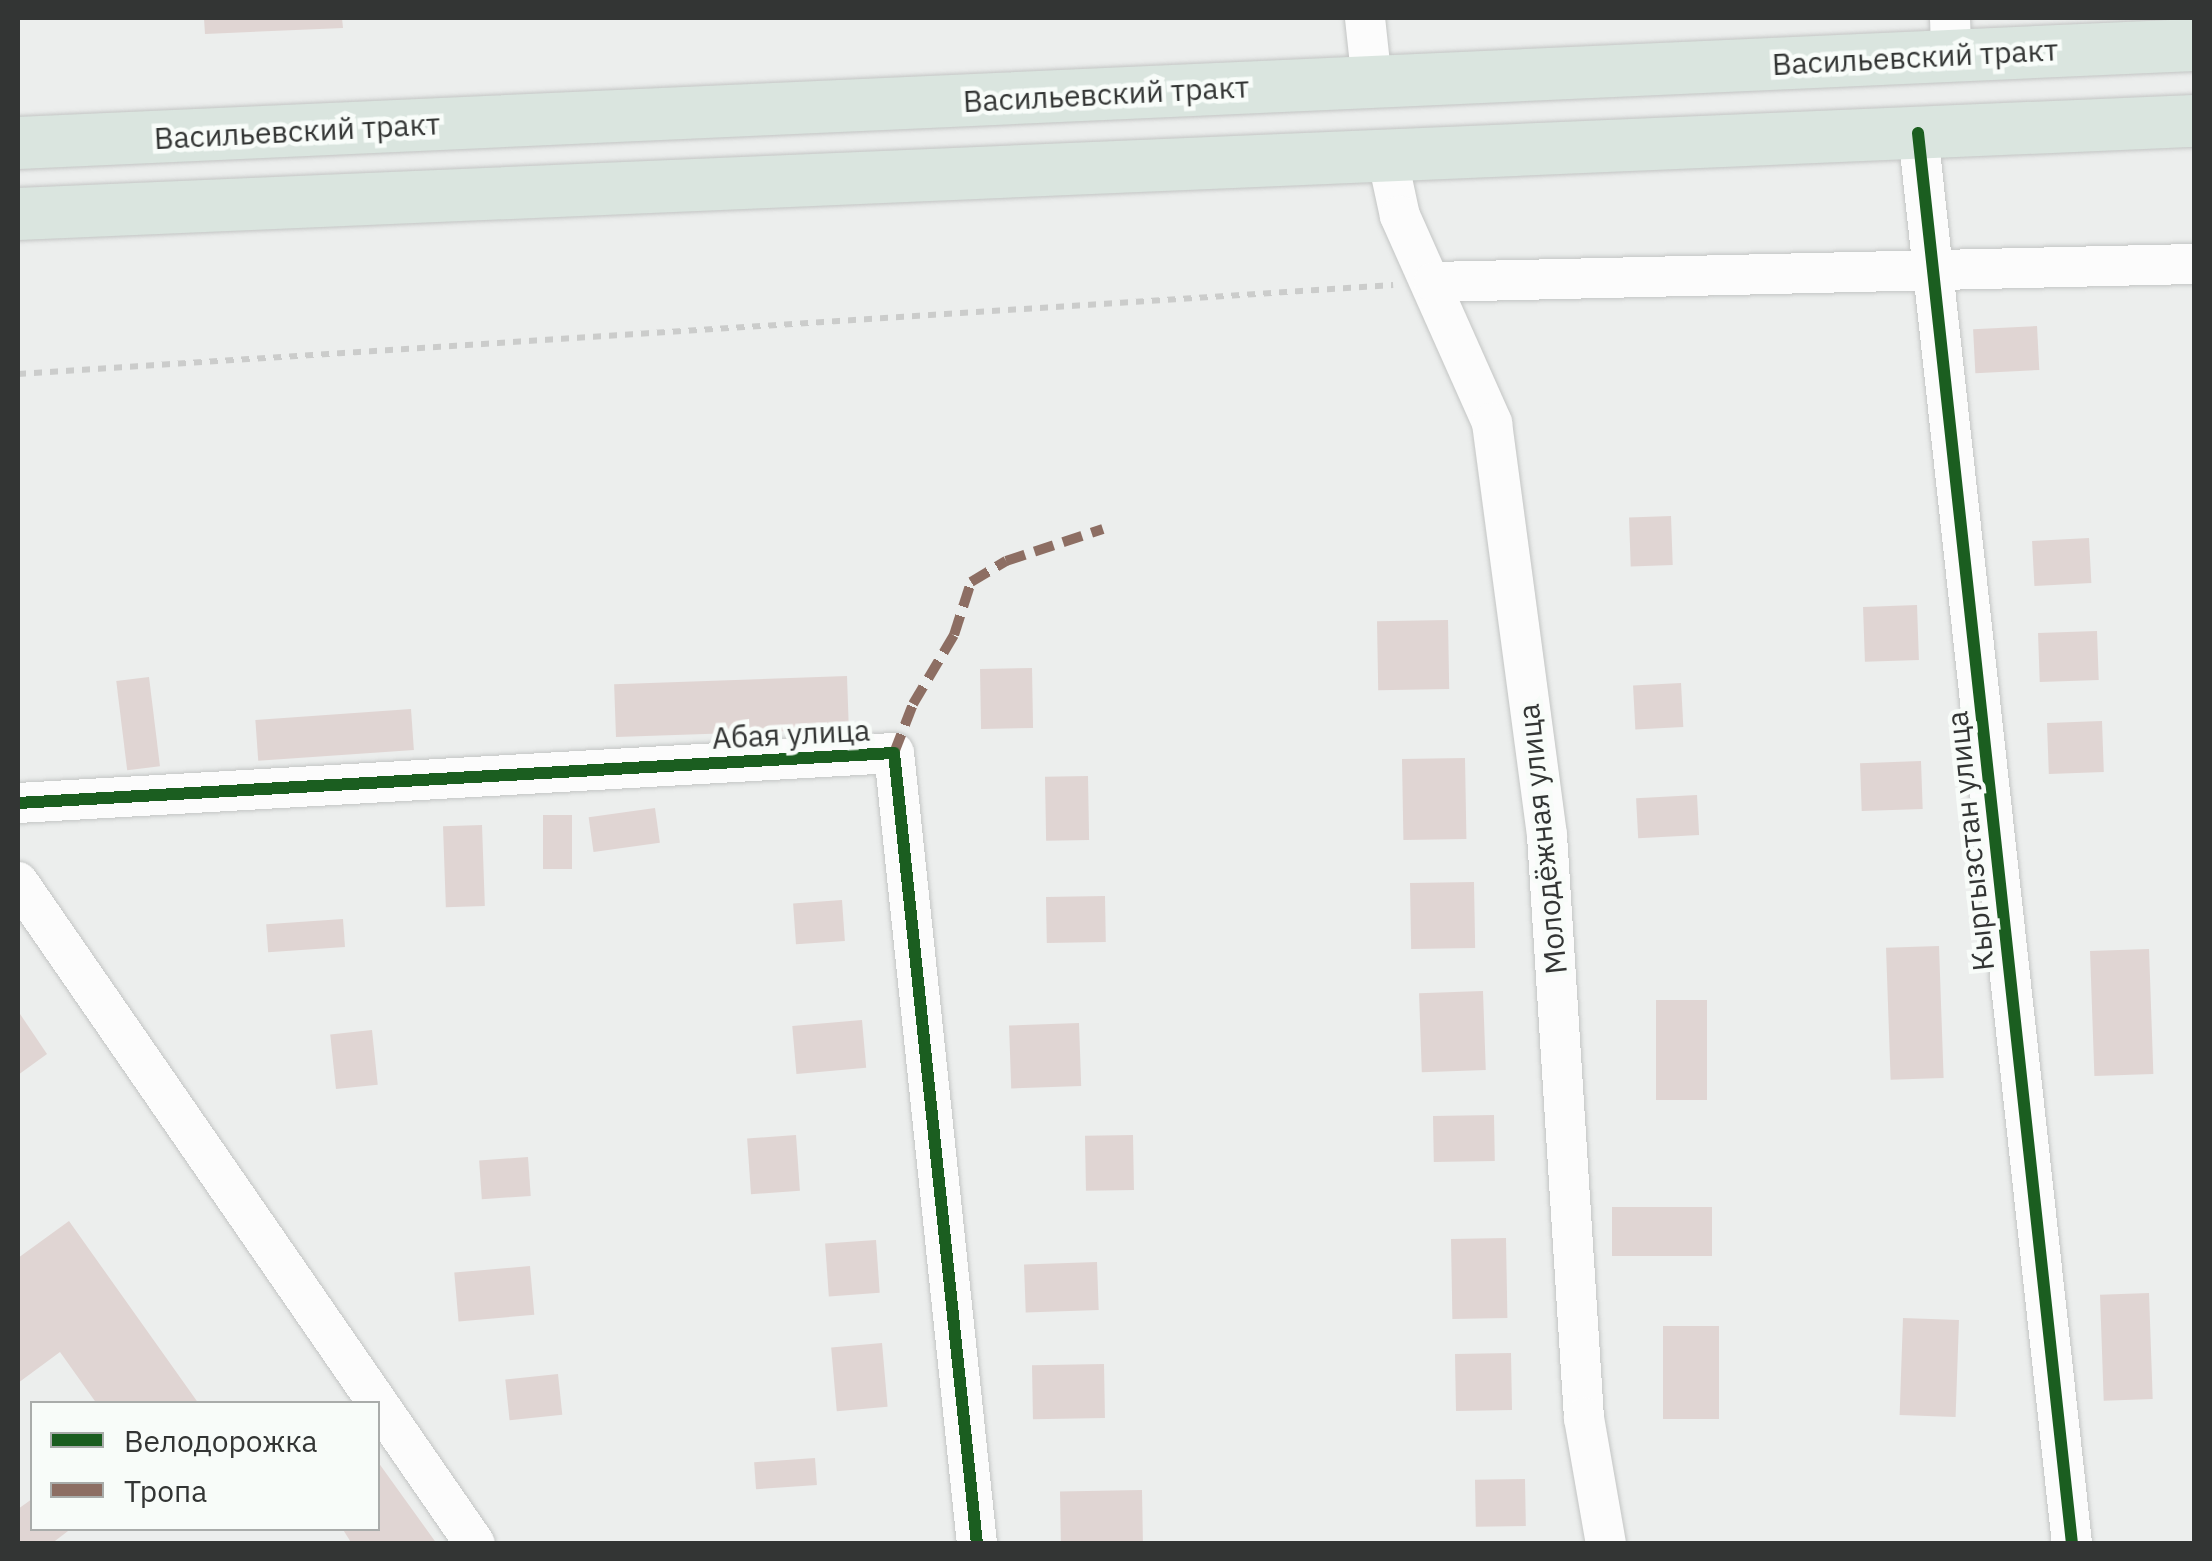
<!DOCTYPE html>
<html>
<head>
<meta charset="utf-8">
<style>
	body { margin:0 }
	#map { position:relative; width:2212px; height:1561px; overflow:hidden; background:#eceeed; font-family:"IBM Plex Sans",sans-serif }
	div>[style] { position:absolute }
	[style*='--x'] { left:calc(var(--x)*1px); top:calc(var(--y)*1px); width:calc(var(--w)*1px); rotate:calc(var(--a)*1deg) }
	.building>* { inset:0; background:#e0d5d3; transform-origin:0 0 }
	.path>* { height:6px; margin-top:-3px; transform-origin:0; background:repeating-linear-gradient(90deg,#cbcccb 0 8px,transparent 0 16px) }
	.roads { filter:drop-shadow(0 0 2px #c3c5c4) drop-shadow(0 0 2px #c3c5c4) }
	.minor>* { height:40px; margin:-20px; padding:0 20px; transform-origin:20px; border-radius:20px; background:#fcfcfc }
	.major>* { height:52px; margin:-26px; padding:0 26px; transform-origin:26px; border-radius:26px; background:#dae5df }
	.quiet>* { height:10px; margin-top:-5px; transform-origin:0; background:repeating-linear-gradient(90deg,#8d6e63 0 20px,transparent 0 30px) }
	.cycleway>* { height:12px; margin:-6px; padding:0 6px; transform-origin:6px; border-radius:6px; background:#1b5e20 }
	span { translate:-50% -50%; white-space:nowrap; text-align:center; line-height:1.15; -webkit-text-stroke:9px #f8fcf9; paint-order:stroke }
	.street-label { font-size:30px; color:#333534 }
	.frame { position:absolute; inset:0; border:20px solid #333534; pointer-events:none }
	.legend { position:absolute; left:30px; top:1401px; width:350px; height:130px; box-sizing:border-box; background:#f8fcf9; border:2px solid #a9acaa; margin:0; padding:12px 18px; list-style:none; font-size:30px; color:#333534 }
	.legend li { display:flex; align-items:center; gap:20px; height:50px }
	.legend b { width:50px; border:2px solid #a9acaa }
</style>
</head>
<body>
<div id="map">
	<div class="building">
		<i style="clip-path:polygon(204px 18px,342px 18px,343px 28px,205px 34px)"></i>
		<i style="left:2037px;top:326px;width:44px;height:64px;rotate:87deg"></i>
		<i style="left:1671px;top:516px;width:49px;height:42px;rotate:88deg"></i>
		<i style="left:2089px;top:538px;width:45px;height:57px;rotate:87deg"></i>
		<i style="left:1917px;top:605px;width:55px;height:54px;rotate:88deg"></i>
		<i style="left:1448px;top:620px;width:69px;height:71px;rotate:89deg"></i>
		<i style="left:2097px;top:631px;width:49px;height:59px;rotate:88deg"></i>
		<i style="left:1032px;top:668px;width:60px;height:52px;rotate:89deg"></i>
		<i style="left:847px;top:676px;width:53px;height:233px;rotate:88deg"></i>
		<i style="left:149px;top:677px;width:90px;height:33px;rotate:83deg"></i>
		<i style="left:1681px;top:683px;width:44px;height:48px;rotate:87deg"></i>
		<i style="left:411px;top:709px;width:41px;height:156px;rotate:86deg"></i>
		<i style="left:2102px;top:721px;width:51px;height:55px;rotate:88deg"></i>
		<i style="left:1465px;top:758px;width:81px;height:63px;rotate:89deg"></i>
		<i style="left:1921px;top:761px;width:48px;height:61px;rotate:88deg"></i>
		<i style="left:1088px;top:776px;width:64px;height:43px;rotate:89deg"></i>
		<i style="left:1697px;top:795px;width:40px;height:61px;rotate:87deg"></i>
		<i style="left:655px;top:808px;width:35px;height:67px;rotate:82deg"></i>
		<i style="left:543px;top:815px;width:29px;height:54px"></i>
		<i style="left:482px;top:825px;width:81px;height:39px;rotate:88deg"></i>
		<i style="left:1474px;top:882px;width:66px;height:64px;rotate:89deg"></i>
		<i style="left:1105px;top:896px;width:46px;height:59px;rotate:89deg"></i>
		<i style="left:842px;top:900px;width:41px;height:49px;rotate:86deg"></i>
		<i style="left:343px;top:919px;width:28px;height:77px;rotate:86deg"></i>
		<i style="left:1939px;top:946px;width:132px;height:53px;rotate:88deg"></i>
		<i style="left:2149px;top:949px;width:125px;height:59px;rotate:88deg"></i>
		<i style="left:1483px;top:991px;width:79px;height:64px;rotate:88deg"></i>
		<i style="left:1656px;top:1000px;width:51px;height:100px"></i>
		<i style="clip-path:polygon(18px 1011px,47px 1054px,18px 1075px)"></i>
		<i style="left:862px;top:1020px;width:48px;height:70px;rotate:85deg"></i>
		<i style="left:1079px;top:1023px;width:63px;height:70px;rotate:88deg"></i>
		<i style="left:372px;top:1030px;width:55px;height:42px;rotate:84deg"></i>
		<i style="left:1494px;top:1115px;width:46px;height:61px;rotate:89deg"></i>
		<i style="left:796px;top:1135px;width:56px;height:49px;rotate:86deg"></i>
		<i style="left:1133px;top:1135px;width:55px;height:48px;rotate:89deg"></i>
		<i style="left:528px;top:1157px;width:39px;height:49px;rotate:86deg"></i>
		<i style="left:1612px;top:1207px;width:100px;height:49px"></i>
		<i style="clip-path:polygon(69px 1221px,199px 1404px,97px 1404px,60px 1352px,18px 1383px,18px 1258px)"></i>
		<i style="left:1506px;top:1238px;width:80px;height:55px;rotate:89deg"></i>
		<i style="left:876px;top:1240px;width:53px;height:51px;rotate:86deg"></i>
		<i style="left:1097px;top:1262px;width:48px;height:73px;rotate:88deg"></i>
		<i style="left:530px;top:1266px;width:49px;height:76px;rotate:85deg"></i>
		<i style="left:2149px;top:1293px;width:106px;height:49px;rotate:88deg"></i>
		<i style="left:1903px;top:1318px;width:56px;height:97px;rotate:2deg"></i>
		<i style="left:1663px;top:1326px;width:56px;height:93px"></i>
		<i style="left:882px;top:1343px;width:64px;height:51px;rotate:85deg"></i>
		<i style="left:1511px;top:1353px;width:57px;height:56px;rotate:89deg"></i>
		<i style="left:1104px;top:1364px;width:54px;height:72px;rotate:89deg"></i>
		<i style="left:558px;top:1374px;width:41px;height:53px;rotate:84deg"></i>
		<i style="left:815px;top:1458px;width:27px;height:61px;rotate:86deg"></i>
		<i style="clip-path:polygon(378px 1462px,437px 1544px,352px 1544px,342px 1528px,378px 1528px)"></i>
		<i style="left:1525px;top:1479px;width:47px;height:50px;rotate:89deg"></i>
		<i style="left:1142px;top:1490px;width:54px;height:82px;rotate:89deg"></i>
		<i style="clip-path:polygon(32px 1499px,32px 1528px,72px 1528px,51px 1544px,18px 1544px,18px 1509px)"></i>
	</div>
	<div class="path">
		<i style="--x:18;--y:374;--w:1378;--a:-3.7"></i>
	</div>
	<div class="roads">
		<div class="minor">
			<i style="--x:1365;--y:18;--w:64;--a:83.8"></i>
			<i style="--x:1950;--y:18;--w:38;--a:88"></i>
			<i style="--x:1918;--y:133;--w:1419;--a:83.77"></i>
			<i style="--x:1387;--y:156;--w:61;--a:77.8"></i>
			<i style="--x:1400;--y:216;--w:227;--a:66"></i>
			<i style="--x:1492;--y:423;--w:416;--a:82.4"></i>
			<i style="--x:1547;--y:835;--w:584;--a:86.37"></i>
			<i style="--x:1584;--y:1418;--w:128;--a:80.1"></i>
			<i style="--x:1434;--y:282;--w:760;--a:-1.36"></i>
			<i style="--x:18;--y:803;--w:877;--a:-3.27"></i>
			<i style="--x:894;--y:753;--w:795;--a:84.01"></i>
			<i style="--x:18;--y:882;--w:804;--a:55.38"></i>
		</div>
		<div class="major">
			<i style="--x:18;--y:143;--w:2178;--a:-2.58"></i>
			<i style="--x:18;--y:214;--w:2178;--a:-2.45"></i>
		</div>
	</div>
	<div class="quiet">
		<i style="--x:894;--y:753;--w:53;--a:-68.8"></i>
		<i style="--x:913;--y:704;--w:80;--a:-59.3"></i>
		<i style="--x:954;--y:635;--w:56;--a:-72.2"></i>
		<i style="--x:971;--y:582;--w:41;--a:-31"></i>
		<i style="--x:1006;--y:561;--w:102;--a:-18.3"></i>
	</div>
	<div class="cycleway">
		<i style="--x:1918;--y:133;--w:1419;--a:83.77"></i>
		<i style="--x:18;--y:803;--w:877;--a:-3.27"></i>
		<i style="--x:894;--y:753;--w:795;--a:84.01"></i>
	</div>
	<div class="street-label">
		<span style="left:1915px;top:57px;rotate:-3deg">Васильевский тракт</span>
		<span style="left:1106px;top:94px;rotate:-3deg">Васильевский тракт</span>
		<span style="left:297px;top:131px;rotate:-3deg">Васильевский тракт</span>
		<span style="left:791px;top:734px;rotate:-3deg">Абая улица</span>
		<span style="left:1542px;top:839px;rotate:-96deg">Молодёжная улица</span>
		<span style="left:1970px;top:841px;rotate:-96deg">Кыргызстан улица</span>
	</div>
	<div class="frame"></div>
	<ul class="legend">
	<li><b style="height:12px;background:#1b5e20"></b>Велодорожка</li>
	<li><b style="height:12px;background:#8d6e63"></b>Тропа</li>
	</ul>
</div>
</body>
</html>
